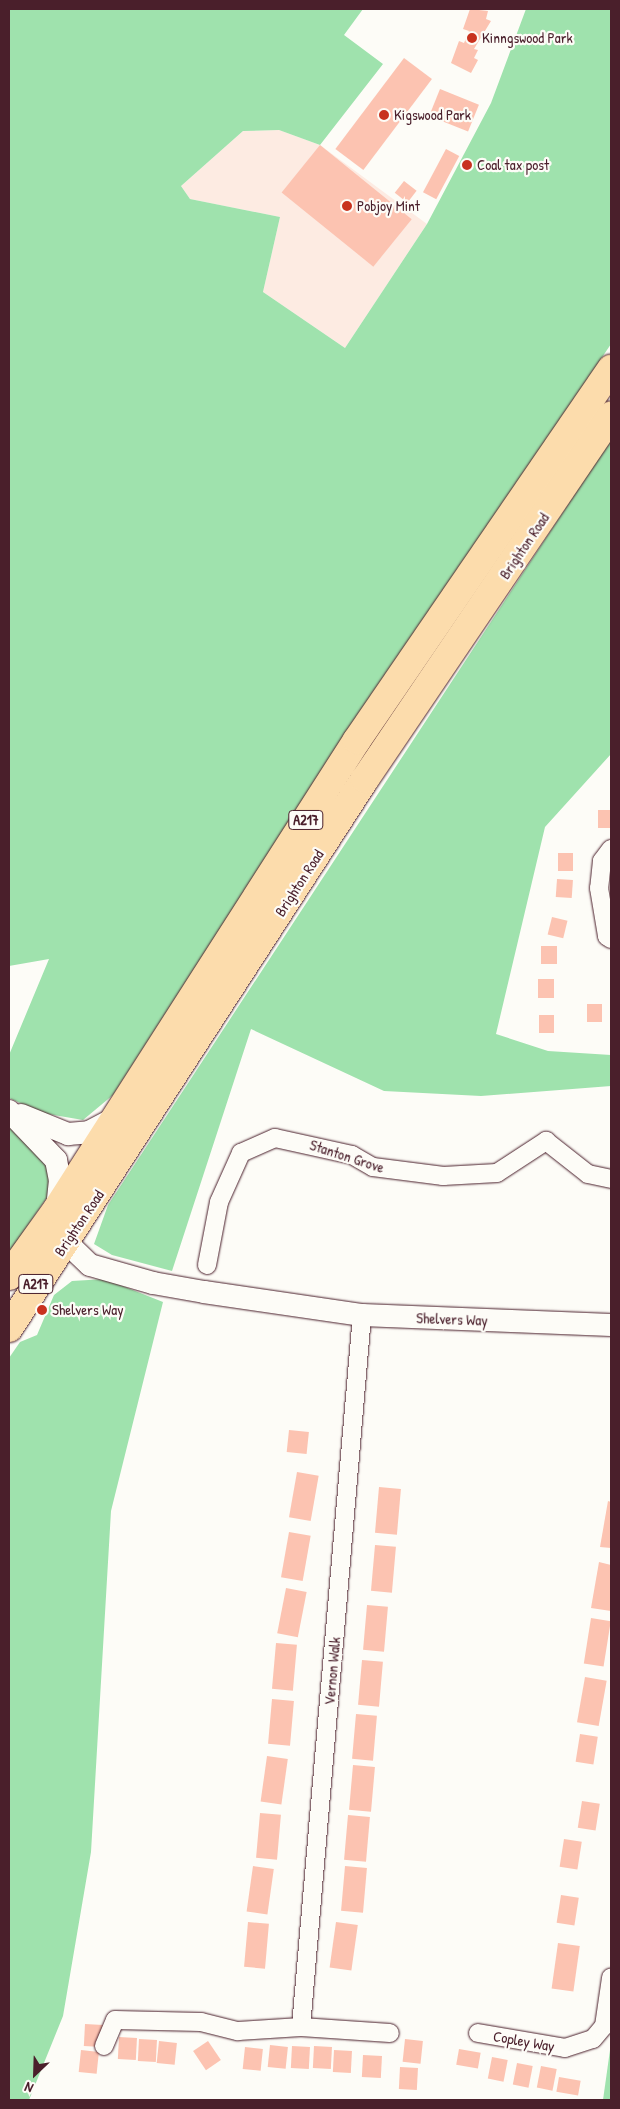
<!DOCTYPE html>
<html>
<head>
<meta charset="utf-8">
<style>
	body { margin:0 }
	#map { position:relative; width:620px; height:2109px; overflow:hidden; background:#fdfcf7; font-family:"Patrick Hand",sans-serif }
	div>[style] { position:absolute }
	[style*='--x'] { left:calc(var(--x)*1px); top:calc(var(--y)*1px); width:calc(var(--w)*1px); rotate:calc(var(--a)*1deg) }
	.built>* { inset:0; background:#fdebe2 }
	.green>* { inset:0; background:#9fe2ad }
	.building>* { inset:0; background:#fcc3b1; transform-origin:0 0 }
	.roads { filter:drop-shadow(0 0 1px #4a1f2b) drop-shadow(0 0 1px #4a1f2b) }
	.minor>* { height:18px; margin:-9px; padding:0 9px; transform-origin:9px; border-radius:9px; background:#fdfcf7 }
	.tertiary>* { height:22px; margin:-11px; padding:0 11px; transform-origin:11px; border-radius:11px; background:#fdfcf7 }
	.trunk>* { height:28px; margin:-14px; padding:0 14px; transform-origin:14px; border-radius:14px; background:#fcdcac }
	.dots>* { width:14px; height:14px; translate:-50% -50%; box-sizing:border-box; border:2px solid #fdfcf7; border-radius:50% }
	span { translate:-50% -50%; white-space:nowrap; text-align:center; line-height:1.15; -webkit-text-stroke:4.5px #fdfcf7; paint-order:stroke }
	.shield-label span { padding:1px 4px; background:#fdfcf7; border:1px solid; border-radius:4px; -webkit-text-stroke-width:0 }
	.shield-label { font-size:14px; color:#4a1f2b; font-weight:700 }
	.poi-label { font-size:15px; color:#4a1f2b }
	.left { translate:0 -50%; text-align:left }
	.street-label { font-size:15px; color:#4a1f2b }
	.frame { position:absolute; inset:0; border:10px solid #4a1f2b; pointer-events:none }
	.north { position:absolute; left:10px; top:2049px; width:50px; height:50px; -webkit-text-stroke:4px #fdfcf7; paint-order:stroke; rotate:204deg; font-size:14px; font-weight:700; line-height:20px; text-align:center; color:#4a1f2b }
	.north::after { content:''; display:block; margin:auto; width:18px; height:22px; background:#4a1f2b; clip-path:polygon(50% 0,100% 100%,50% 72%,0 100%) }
</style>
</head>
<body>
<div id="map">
	<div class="built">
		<i style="clip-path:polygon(279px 130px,320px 145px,427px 224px,345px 348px,263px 292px,280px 217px,190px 199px,181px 186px,243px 131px)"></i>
	</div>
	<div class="green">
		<i style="clip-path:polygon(9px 9px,363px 9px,344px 35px,383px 64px,320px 145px,279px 130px,243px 131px,181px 186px,190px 199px,280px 217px,263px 292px,345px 348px,427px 224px,491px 103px,526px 9px,611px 9px,611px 344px,252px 879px,113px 1095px,83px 1120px,42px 1113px,9px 1098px,9px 1055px,49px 959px,9px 966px)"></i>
		<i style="clip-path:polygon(611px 439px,611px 754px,545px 827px,496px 1034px,548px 1051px,611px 1055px,611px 1086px,481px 1096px,384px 1091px,251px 1029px,172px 1271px,112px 1255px,94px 1244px,108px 1205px)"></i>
		<i style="clip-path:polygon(9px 1124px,50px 1170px,50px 1193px,9px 1253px)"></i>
		<i style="clip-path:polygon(105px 1279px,163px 1302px,111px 1511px,91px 1852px,63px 2016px,29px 2100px,9px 2100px,9px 1358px,20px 1342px,37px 1335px,54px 1295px,72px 1281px)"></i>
		<i style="clip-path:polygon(611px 2043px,611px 2100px,603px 2100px)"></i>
	</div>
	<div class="building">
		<i style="clip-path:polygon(470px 9px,488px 11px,486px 19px,491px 21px,474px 49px,478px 50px,474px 58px,478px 60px,471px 73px,451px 63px,459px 41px,464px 43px,469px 31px,463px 29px)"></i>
		<i style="left:404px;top:58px;width:35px;height:114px;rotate:37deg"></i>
		<i style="left:440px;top:89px;width:42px;height:29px;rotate:22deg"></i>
		<i style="left:320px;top:145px;width:118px;height:61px;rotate:39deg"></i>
		<i style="left:446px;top:149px;width:15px;height:49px;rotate:28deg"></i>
		<i style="left:404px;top:181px;width:16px;height:15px;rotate:38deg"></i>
		<i style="left:598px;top:810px;width:13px;height:18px"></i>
		<i style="left:558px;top:853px;width:15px;height:18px"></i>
		<i style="left:557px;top:879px;width:16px;height:18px;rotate:4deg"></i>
		<i style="left:552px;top:917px;width:16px;height:18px;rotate:14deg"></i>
		<i style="left:541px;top:946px;width:16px;height:18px"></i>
		<i style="left:538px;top:979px;width:16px;height:19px"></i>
		<i style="left:587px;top:1004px;width:15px;height:18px"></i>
		<i style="left:539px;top:1015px;width:15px;height:18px"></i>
		<i style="left:289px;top:1430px;width:20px;height:22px;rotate:6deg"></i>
		<i style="left:297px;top:1472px;width:22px;height:46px;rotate:10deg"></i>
		<i style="left:379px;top:1487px;width:22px;height:46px;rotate:5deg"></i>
		<i style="clip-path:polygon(608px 1501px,611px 1502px,611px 1548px,600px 1547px)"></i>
		<i style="left:289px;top:1532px;width:22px;height:46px;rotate:10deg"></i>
		<i style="left:375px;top:1545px;width:21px;height:46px;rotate:5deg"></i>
		<i style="clip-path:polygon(599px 1562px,611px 1565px,611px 1611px,591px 1608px)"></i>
		<i style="left:286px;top:1588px;width:21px;height:46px;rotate:11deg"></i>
		<i style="left:367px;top:1605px;width:21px;height:45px;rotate:5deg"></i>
		<i style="left:591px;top:1618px;width:20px;height:46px;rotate:9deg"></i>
		<i style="left:276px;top:1643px;width:21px;height:46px;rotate:5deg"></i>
		<i style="left:362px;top:1660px;width:21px;height:45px;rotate:5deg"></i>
		<i style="left:585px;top:1677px;width:22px;height:46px;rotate:10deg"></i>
		<i style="left:272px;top:1699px;width:22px;height:45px;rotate:5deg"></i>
		<i style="left:356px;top:1714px;width:21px;height:45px;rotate:5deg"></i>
		<i style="left:580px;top:1734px;width:18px;height:28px;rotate:9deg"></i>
		<i style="left:267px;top:1756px;width:21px;height:46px;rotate:8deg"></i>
		<i style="left:353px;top:1765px;width:22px;height:45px;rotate:5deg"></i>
		<i style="left:582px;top:1801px;width:18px;height:27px;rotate:9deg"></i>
		<i style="left:260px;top:1813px;width:21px;height:45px;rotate:5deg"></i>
		<i style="left:348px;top:1815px;width:22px;height:45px;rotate:5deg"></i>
		<i style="left:564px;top:1839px;width:18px;height:28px;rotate:9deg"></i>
		<i style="left:253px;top:1866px;width:21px;height:46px;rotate:8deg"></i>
		<i style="left:345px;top:1866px;width:22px;height:45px;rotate:5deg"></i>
		<i style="left:561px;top:1895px;width:18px;height:28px;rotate:9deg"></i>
		<i style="left:248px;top:1922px;width:21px;height:45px;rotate:5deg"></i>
		<i style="left:336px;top:1922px;width:22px;height:46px;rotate:8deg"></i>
		<i style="left:558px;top:1943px;width:22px;height:46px;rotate:8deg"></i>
		<i style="left:85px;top:2024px;width:18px;height:22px;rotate:3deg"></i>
		<i style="left:119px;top:2037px;width:18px;height:22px;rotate:3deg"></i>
		<i style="left:139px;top:2039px;width:18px;height:22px;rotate:3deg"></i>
		<i style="left:405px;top:2039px;width:18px;height:23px;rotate:6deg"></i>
		<i style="left:159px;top:2041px;width:18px;height:22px;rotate:6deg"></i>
		<i style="left:208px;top:2041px;width:23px;height:18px;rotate:56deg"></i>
		<i style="left:270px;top:2045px;width:18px;height:22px;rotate:6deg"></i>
		<i style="left:292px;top:2046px;width:18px;height:22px;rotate:3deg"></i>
		<i style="left:314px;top:2046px;width:18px;height:22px;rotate:3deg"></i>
		<i style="left:245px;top:2047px;width:18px;height:22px;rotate:6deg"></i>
		<i style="left:459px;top:2049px;width:22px;height:16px;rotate:10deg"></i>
		<i style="left:81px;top:2050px;width:18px;height:22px;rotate:6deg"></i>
		<i style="left:334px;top:2050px;width:18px;height:22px;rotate:3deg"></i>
		<i style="left:363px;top:2055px;width:19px;height:22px;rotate:3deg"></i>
		<i style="left:492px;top:2057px;width:16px;height:22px;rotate:11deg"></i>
		<i style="left:517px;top:2063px;width:16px;height:22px;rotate:11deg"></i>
		<i style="left:541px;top:2066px;width:16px;height:22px;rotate:11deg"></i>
		<i style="left:400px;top:2067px;width:18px;height:22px;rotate:3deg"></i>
		<i style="left:559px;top:2077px;width:22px;height:15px;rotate:10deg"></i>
	</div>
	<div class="roads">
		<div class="minor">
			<i style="--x:611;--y:849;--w:15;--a:127"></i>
			<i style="--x:602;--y:861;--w:27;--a:96"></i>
			<i style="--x:599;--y:888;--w:49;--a:80.5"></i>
			<i style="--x:607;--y:936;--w:5;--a:37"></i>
			<i style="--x:207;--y:1265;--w:64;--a:-79.2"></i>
			<i style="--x:219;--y:1202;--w:54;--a:-65.8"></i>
			<i style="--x:241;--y:1153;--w:37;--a:-24"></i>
			<i style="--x:275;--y:1138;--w:79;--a:12.4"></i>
			<i style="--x:352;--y:1155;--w:24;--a:30"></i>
			<i style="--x:373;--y:1167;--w:71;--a:7.3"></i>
			<i style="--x:443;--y:1176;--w:54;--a:-3.2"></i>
			<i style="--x:497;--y:1173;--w:59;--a:-33.1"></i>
			<i style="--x:546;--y:1141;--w:53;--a:38.2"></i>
			<i style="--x:588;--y:1174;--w:24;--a:12"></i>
			<i style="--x:301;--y:2027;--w:715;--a:-85.1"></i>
			<i style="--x:478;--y:2033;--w:88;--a:9.8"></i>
			<i style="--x:565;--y:2048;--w:29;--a:-18"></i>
			<i style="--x:593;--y:2039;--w:17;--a:-50"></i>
			<i style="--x:604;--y:2026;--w:49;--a:-81.7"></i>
			<i style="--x:104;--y:2046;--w:28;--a:-67"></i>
			<i style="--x:115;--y:2020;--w:86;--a:1.3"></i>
			<i style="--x:201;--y:2022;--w:38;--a:14"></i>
			<i style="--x:238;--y:2031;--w:63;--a:-3.6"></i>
			<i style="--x:301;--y:2027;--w:89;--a:3.9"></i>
		</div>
		<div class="tertiary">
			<i style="--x:9;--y:1111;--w:68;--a:46.2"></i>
			<i style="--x:56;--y:1160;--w:20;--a:79"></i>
			<i style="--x:60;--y:1180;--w:28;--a:96"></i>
			<i style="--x:21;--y:1115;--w:51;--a:22"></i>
			<i style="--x:68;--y:1134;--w:21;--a:-5"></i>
			<i style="--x:89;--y:1132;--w:30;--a:-28"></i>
			<i style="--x:66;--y:1242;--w:33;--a:44"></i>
			<i style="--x:90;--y:1265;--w:66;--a:15.9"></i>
			<i style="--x:153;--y:1283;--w:52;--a:10"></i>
			<i style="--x:204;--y:1292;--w:160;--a:8.3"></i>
			<i style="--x:362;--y:1315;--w:249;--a:2.3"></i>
		</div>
		<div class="trunk">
			<i style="--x:9;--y:1276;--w:82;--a:-54.4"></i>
			<i style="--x:57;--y:1209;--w:557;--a:-57.39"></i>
			<i style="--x:357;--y:740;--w:450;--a:-55.6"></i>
			<i style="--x:9;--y:1328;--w:654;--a:-57.04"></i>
			<i style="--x:365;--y:779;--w:439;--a:-55.9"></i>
		</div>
	</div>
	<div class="dots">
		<i style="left:472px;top:38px;background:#c8321e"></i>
		<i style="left:384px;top:115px;background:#c8321e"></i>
		<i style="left:467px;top:165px;background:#c8321e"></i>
		<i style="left:347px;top:206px;background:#c8321e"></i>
		<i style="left:42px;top:1310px;background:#c8321e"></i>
	</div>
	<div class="shield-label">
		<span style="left:306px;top:820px">A217</span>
		<span style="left:36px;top:1284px">A217</span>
	</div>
	<div class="poi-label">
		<span class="left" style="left:482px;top:38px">Kinngswood Park</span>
		<span class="left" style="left:394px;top:115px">Kigswood Park</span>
		<span class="left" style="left:477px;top:165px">Coal tax post</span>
		<span class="left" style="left:357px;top:206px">Pobjoy Mint</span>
		<span class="left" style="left:52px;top:1310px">Shelvers Way</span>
	</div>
	<div class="street-label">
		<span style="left:524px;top:546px;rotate:-56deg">Brighton Road</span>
		<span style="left:299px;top:883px;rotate:-57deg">Brighton Road</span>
		<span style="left:347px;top:1156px;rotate:18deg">Stanton Grove</span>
		<span style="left:79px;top:1223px;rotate:-56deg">Brighton Road</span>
		<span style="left:452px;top:1319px;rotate:2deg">Shelvers Way</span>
		<span style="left:332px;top:1671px;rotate:-85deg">Vernon Walk</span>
		<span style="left:524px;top:2041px;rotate:10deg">Copley Way</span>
	</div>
	<div class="frame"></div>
	<div class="north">N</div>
</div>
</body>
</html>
